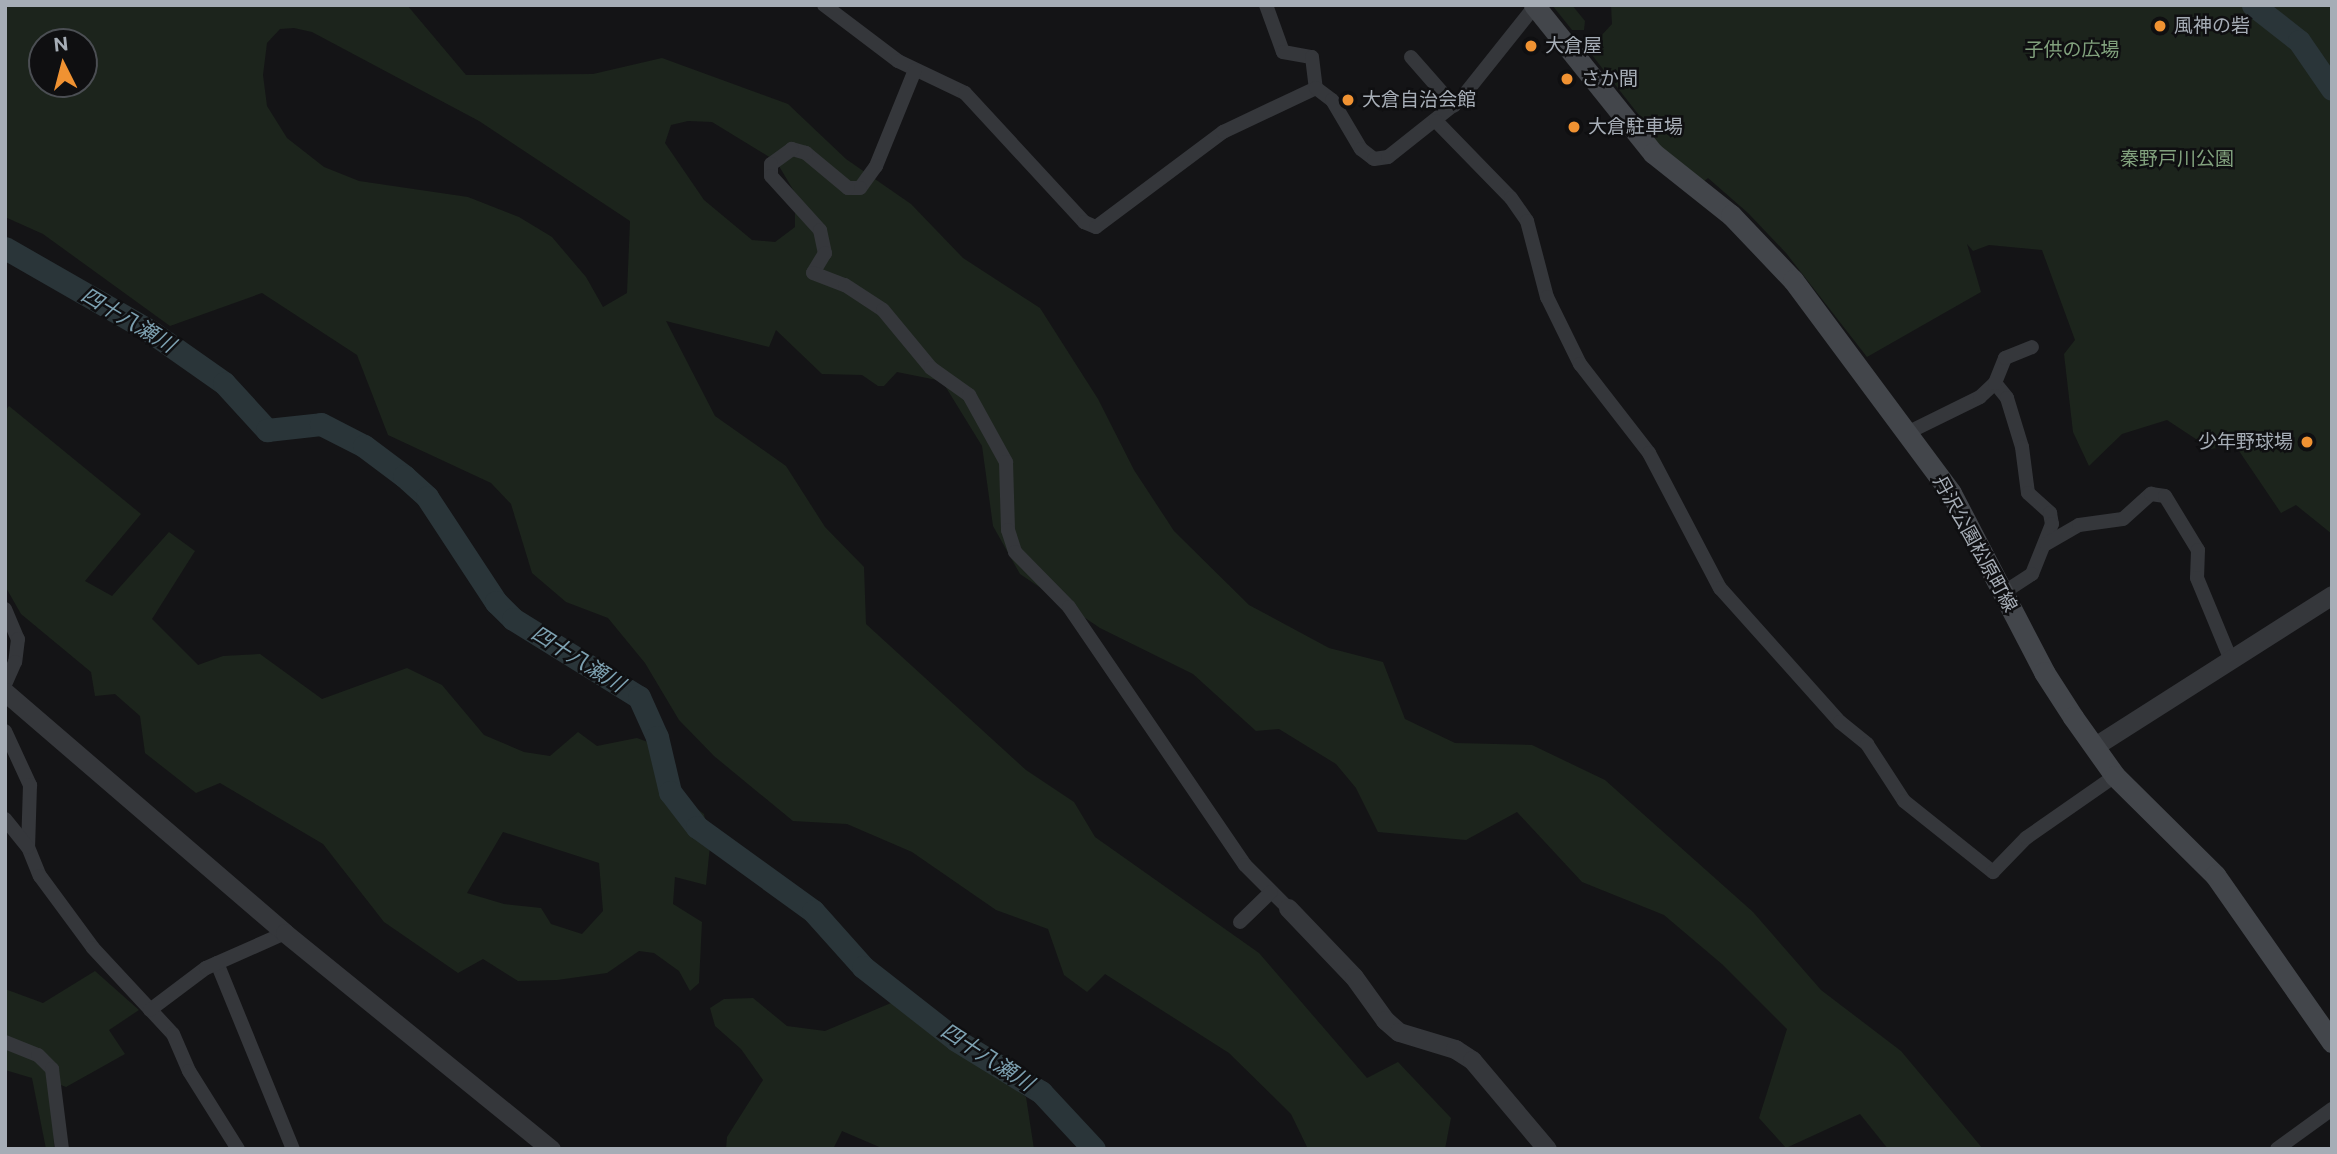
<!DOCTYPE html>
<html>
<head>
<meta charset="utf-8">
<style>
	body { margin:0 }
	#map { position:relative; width:2337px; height:1154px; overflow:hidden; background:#141416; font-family:"Public Sans","Noto Sans JP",sans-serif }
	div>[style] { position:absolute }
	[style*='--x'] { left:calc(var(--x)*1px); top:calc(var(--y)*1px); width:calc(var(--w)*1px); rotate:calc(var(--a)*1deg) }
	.green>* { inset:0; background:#1c241c }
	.river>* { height:23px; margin:-11.5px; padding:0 11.5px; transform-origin:11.5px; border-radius:11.5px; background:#2a3539 }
	.minor>* { height:14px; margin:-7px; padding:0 7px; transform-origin:7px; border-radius:7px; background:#35373b }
	.tertiary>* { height:19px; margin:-9.5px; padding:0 9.5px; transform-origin:9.5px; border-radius:9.5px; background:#35373b }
	.secondary>* { height:21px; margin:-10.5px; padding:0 10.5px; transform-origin:10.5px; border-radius:10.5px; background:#43464b }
	.dots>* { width:19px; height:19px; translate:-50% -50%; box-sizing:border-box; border:4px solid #0f0f11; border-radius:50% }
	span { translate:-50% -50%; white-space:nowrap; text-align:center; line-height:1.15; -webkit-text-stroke:5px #0f0f11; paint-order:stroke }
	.poi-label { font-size:19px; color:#a6adb6 }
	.left { translate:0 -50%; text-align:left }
	.right { translate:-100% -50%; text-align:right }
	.park-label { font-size:19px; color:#81a17d }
	.street-label { font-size:19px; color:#a6adb6 }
	.water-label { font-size:21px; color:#7da1b1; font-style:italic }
	.frame { position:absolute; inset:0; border:7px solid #a6adb6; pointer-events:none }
	.north { position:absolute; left:28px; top:28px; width:70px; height:70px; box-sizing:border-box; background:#0f0f11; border:2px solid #4b4e53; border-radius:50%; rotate:354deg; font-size:19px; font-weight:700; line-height:28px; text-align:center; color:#a6adb6 }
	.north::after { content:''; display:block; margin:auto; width:24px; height:32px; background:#f09232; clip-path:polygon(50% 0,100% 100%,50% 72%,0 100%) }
</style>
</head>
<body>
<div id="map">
	<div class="green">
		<i style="clip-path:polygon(evenodd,5px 5px,407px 5px,466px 75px,593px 74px,662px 58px,788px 104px,846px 159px,911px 204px,963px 258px,1040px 308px,1098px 399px,1134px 470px,1174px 531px,1249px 605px,1329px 648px,1383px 662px,1405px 719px,1455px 743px,1532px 745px,1605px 780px,1753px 912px,1821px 990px,1901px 1051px,1983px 1149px,1888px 1149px,1860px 1114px,1786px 1148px,1759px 1118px,1787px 1029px,1723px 965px,1664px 915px,1582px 882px,1517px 812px,1466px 840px,1378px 832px,1356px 788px,1336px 764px,1279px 729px,1256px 731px,1193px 674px,1100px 628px,1020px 574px,993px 526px,982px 446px,942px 381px,897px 372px,884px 386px,878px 386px,862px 375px,822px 374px,776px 330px,769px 347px,666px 321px,715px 416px,786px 466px,825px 527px,864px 567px,866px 624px,1026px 770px,1074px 802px,1095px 837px,1259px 953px,1367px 1078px,1398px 1062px,1451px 1118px,1445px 1149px,1308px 1149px,1291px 1114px,1229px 1053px,1105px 974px,1087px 992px,1064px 975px,1048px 929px,996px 910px,912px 852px,847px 824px,793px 821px,714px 756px,679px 720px,645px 663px,608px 618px,566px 602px,532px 573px,511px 504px,491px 483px,388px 435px,357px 355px,262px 293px,170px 326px,43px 234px,5px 217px,5px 5px,294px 28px,312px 32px,479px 121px,630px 221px,627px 293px,603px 307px,586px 277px,552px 237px,519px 217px,468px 197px,359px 181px,324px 167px,287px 138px,267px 106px,263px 75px,267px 43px,280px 29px,294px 28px,5px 5px,42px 42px,84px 42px,84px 84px,42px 84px,42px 42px,5px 5px,688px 121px,712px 122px,776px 161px,795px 193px,795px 227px,775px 242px,752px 240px,704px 200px,665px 143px,671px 125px,688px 121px)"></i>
		<i style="clip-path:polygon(1552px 5px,1572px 5px,1585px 21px,1584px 30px,1572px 30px)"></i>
		<i style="clip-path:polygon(1611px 5px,2332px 5px,2332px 534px,2296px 505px,2281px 513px,2235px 445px,2211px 449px,2167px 420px,2122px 434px,2089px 466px,2073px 432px,2064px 354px,2075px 340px,2042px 250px,1989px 245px,1973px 251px,1967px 244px,1981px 292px,1867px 357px,1786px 253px,1748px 213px,1708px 178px,1703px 182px,1643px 134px,1649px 128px,1588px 50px,1612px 24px)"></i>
		<i style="clip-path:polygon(evenodd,9px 406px,141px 514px,85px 581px,112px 596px,169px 532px,195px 551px,152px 619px,198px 665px,223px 656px,260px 654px,322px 699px,407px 668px,442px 685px,484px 735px,524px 752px,550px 756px,578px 732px,597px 746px,637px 738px,669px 750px,676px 766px,663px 788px,665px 800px,689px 803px,704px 814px,710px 846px,706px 885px,675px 877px,673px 904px,702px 922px,699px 983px,690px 991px,679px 971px,654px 953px,639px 951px,607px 973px,557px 980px,518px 981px,483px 959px,458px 973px,384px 922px,323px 844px,220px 783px,196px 793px,145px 753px,140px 716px,115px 694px,95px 696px,91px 672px,21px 614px,5px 586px,5px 411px,9px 406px,503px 832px,599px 863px,603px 911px,582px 934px,551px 924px,541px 908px,504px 904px,467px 893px,503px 832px)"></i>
		<i style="clip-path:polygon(95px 971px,139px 1010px,109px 1030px,125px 1054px,66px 1087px,53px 1082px,54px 1149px,46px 1149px,32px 1078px,5px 1070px,5px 989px,43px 1003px)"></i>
		<i style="clip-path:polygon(753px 998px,787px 1026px,825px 1031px,891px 1003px,1026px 1097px,1034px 1149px,884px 1149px,842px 1131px,833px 1149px,726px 1149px,727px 1137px,763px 1080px,741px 1049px,715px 1026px,710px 1008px,724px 999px)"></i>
	</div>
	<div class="river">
		<i style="--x:2253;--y:5;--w:58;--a:38"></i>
		<i style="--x:2299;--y:41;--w:58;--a:55.5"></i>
		<i style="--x:5;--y:248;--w:167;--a:29.8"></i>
		<i style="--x:150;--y:331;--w:90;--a:35.1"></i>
		<i style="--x:224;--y:383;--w:64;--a:47.5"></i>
		<i style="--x:267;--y:430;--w:54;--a:-6.3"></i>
		<i style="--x:321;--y:424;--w:48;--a:27.1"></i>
		<i style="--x:364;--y:446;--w:50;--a:36.9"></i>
		<i style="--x:404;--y:476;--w:31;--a:42"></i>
		<i style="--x:427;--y:497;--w:126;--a:56.7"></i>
		<i style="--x:496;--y:602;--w:24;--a:45"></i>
		<i style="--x:513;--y:619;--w:148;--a:31.8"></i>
		<i style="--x:639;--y:697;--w:44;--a:65.8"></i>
		<i style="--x:657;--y:737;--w:57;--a:76.7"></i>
		<i style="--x:670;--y:792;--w:44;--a:52.4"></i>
		<i style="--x:697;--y:827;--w:143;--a:35.9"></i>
		<i style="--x:813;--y:911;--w:75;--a:48.2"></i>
		<i style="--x:863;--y:967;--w:118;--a:38.1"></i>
		<i style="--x:956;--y:1040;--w:100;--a:31.5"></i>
		<i style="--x:1041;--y:1092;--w:78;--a:47.1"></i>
	</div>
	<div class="minor">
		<i style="--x:824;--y:5;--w:93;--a:37.1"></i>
		<i style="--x:898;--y:61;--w:74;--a:25.5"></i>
		<i style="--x:965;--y:93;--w:176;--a:47.3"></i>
		<i style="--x:1084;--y:222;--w:13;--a:23"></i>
		<i style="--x:1096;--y:227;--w:159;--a:-36.8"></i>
		<i style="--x:1223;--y:132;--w:103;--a:-25.3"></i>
		<i style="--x:1266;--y:5;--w:50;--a:70.1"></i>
		<i style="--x:1283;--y:52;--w:29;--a:10"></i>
		<i style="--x:1312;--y:57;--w:31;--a:83"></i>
		<i style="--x:1316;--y:88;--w:20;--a:37"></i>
		<i style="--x:1332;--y:100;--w:57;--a:59.4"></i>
		<i style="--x:1361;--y:149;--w:16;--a:38"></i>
		<i style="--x:1374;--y:159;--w:14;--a:-8"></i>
		<i style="--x:1388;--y:157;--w:92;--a:-38.4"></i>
		<i style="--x:1460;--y:100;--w:120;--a:-51.4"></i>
		<i style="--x:1411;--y:57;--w:65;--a:48.7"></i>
		<i style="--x:915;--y:70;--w:104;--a:112.1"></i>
		<i style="--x:876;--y:166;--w:27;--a:126"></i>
		<i style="--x:860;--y:188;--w:12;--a:180"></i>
		<i style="--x:848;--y:188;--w:55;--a:-140.2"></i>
		<i style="--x:806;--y:153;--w:15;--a:-164"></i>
		<i style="--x:792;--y:149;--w:26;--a:144"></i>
		<i style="--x:771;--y:164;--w:12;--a:90"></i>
		<i style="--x:771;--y:176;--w:73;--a:47.8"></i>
		<i style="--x:820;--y:230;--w:24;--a:78"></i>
		<i style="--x:825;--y:253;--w:23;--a:121"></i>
		<i style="--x:813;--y:273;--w:34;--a:21"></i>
		<i style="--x:845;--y:285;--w:45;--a:33.3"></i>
		<i style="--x:883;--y:310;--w:75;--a:50.4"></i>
		<i style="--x:931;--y:368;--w:47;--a:35.4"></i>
		<i style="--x:969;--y:395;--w:77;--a:61.1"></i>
		<i style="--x:1006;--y:462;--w:68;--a:88.3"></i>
		<i style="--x:1008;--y:530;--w:23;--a:72"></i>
		<i style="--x:1015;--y:552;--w:77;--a:45.5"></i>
		<i style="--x:1069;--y:607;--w:312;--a:55.7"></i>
		<i style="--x:1245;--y:865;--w:61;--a:45"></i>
		<i style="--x:1436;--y:121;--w:107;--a:45.8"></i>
		<i style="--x:1511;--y:198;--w:28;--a:55"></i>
		<i style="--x:1527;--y:221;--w:79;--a:75.3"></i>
		<i style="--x:1547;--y:297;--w:75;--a:63.8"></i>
		<i style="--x:1580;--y:364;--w:113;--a:52.2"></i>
		<i style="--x:1649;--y:453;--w:153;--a:62.3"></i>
		<i style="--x:1720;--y:588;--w:180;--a:48.2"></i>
		<i style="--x:1840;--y:722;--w:35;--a:39"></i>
		<i style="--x:1867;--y:744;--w:68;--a:57"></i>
		<i style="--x:1904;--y:801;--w:114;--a:38.6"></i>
		<i style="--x:1993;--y:872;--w:47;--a:-45.9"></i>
		<i style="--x:2026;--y:838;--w:108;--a:-34.9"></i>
		<i style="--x:1995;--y:383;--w:19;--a:51"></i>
		<i style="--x:2007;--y:398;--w:51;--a:73"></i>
		<i style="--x:2022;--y:447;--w:46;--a:82.6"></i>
		<i style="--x:2028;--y:493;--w:30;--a:42"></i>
		<i style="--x:2050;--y:513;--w:11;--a:80"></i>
		<i style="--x:2052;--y:524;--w:54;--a:111.8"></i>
		<i style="--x:2032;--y:574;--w:35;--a:147"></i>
		<i style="--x:1909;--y:432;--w:79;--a:-26.2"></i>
		<i style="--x:1980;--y:397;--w:21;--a:-43"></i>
		<i style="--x:1995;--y:383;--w:27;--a:-68"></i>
		<i style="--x:2005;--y:358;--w:29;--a:-22"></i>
		<i style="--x:2046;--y:544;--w:38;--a:-30"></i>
		<i style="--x:2079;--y:525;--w:44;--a:-7.8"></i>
		<i style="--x:2123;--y:519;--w:38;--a:-42"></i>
		<i style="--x:2151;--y:494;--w:14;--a:8"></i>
		<i style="--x:2165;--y:496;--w:63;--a:58.6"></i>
		<i style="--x:2198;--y:550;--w:28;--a:92"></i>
		<i style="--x:2197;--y:578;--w:89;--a:67.5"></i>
		<i style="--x:5;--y:609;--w:33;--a:67"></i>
		<i style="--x:18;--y:639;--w:23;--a:97"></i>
		<i style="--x:15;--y:662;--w:24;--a:114"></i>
		<i style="--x:5;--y:731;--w:60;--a:65.2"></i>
		<i style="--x:30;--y:785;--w:62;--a:91.8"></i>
		<i style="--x:28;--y:847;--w:31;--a:68"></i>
		<i style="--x:40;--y:876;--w:89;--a:53.6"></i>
		<i style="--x:93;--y:948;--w:117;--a:47.1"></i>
		<i style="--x:173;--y:1034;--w:40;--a:66.6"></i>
		<i style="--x:189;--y:1071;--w:92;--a:57.9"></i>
		<i style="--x:5;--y:819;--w:36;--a:51"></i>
		<i style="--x:1240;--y:922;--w:43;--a:-44.1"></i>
		<i style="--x:217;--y:963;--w:201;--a:67.8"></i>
		<i style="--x:150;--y:1010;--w:70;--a:-36.9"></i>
		<i style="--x:206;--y:968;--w:86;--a:-23.9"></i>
		<i style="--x:5;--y:1042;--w:35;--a:22"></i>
		<i style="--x:38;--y:1055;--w:20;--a:45"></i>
		<i style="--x:52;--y:1069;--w:81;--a:82.9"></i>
		<i style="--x:2277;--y:1149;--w:68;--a:-36"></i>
	</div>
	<div class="tertiary">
		<i style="--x:5;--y:692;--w:369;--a:40.7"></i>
		<i style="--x:285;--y:933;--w:343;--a:39.1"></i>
		<i style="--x:2095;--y:746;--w:281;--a:-32.5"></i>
		<i style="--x:1288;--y:908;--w:95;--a:46.3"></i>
		<i style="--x:1354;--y:977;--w:53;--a:54.2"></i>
		<i style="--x:1385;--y:1020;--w:18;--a:41"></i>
		<i style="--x:1399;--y:1032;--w:59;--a:16.9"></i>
		<i style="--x:1455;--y:1049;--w:20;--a:33"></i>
		<i style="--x:1472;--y:1060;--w:116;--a:49.9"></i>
	</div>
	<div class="secondary">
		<i style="--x:1534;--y:5;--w:190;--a:51.2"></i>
		<i style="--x:1653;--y:153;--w:100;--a:38.5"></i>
		<i style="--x:1731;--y:215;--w:90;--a:46.4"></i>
		<i style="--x:1793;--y:280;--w:265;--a:53.4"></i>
		<i style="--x:1951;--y:493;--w:202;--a:62.5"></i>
		<i style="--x:2044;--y:672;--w:54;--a:57.2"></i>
		<i style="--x:2073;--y:717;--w:72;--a:54.6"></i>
		<i style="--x:2115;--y:776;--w:141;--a:44.7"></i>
		<i style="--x:2215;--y:875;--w:204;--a:55"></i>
	</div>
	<div class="dots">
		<i style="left:2160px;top:26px;background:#f09232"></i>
		<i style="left:1531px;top:46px;background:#f09232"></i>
		<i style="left:1567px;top:79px;background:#f09232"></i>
		<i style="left:1348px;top:100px;background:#f09232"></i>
		<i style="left:1574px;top:127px;background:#f09232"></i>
		<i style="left:2307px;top:442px;background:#f09232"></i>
	</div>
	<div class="poi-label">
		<span class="left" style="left:2174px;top:26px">風神の砦</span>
		<span class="left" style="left:1545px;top:46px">大倉屋</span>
		<span class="left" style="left:1581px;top:79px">さか間</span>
		<span class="left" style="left:1362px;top:100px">大倉自治会館</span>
		<span class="left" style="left:1588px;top:127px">大倉駐車場</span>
		<span class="right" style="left:2293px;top:442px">少年野球場</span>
	</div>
	<div class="park-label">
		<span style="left:2072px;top:50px">子供の広場</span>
		<span style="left:2177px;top:159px">秦野戸川公園</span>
	</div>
	<div class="street-label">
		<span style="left:1975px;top:544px;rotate:61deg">丹沢公園松原町線</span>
	</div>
	<div class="water-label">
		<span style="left:128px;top:320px;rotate:31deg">四十八瀬川</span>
		<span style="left:578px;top:659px;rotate:32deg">四十八瀬川</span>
		<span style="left:987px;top:1057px;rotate:33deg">四十八瀬川</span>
	</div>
	<div class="frame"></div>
	<div class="north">N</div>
</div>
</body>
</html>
